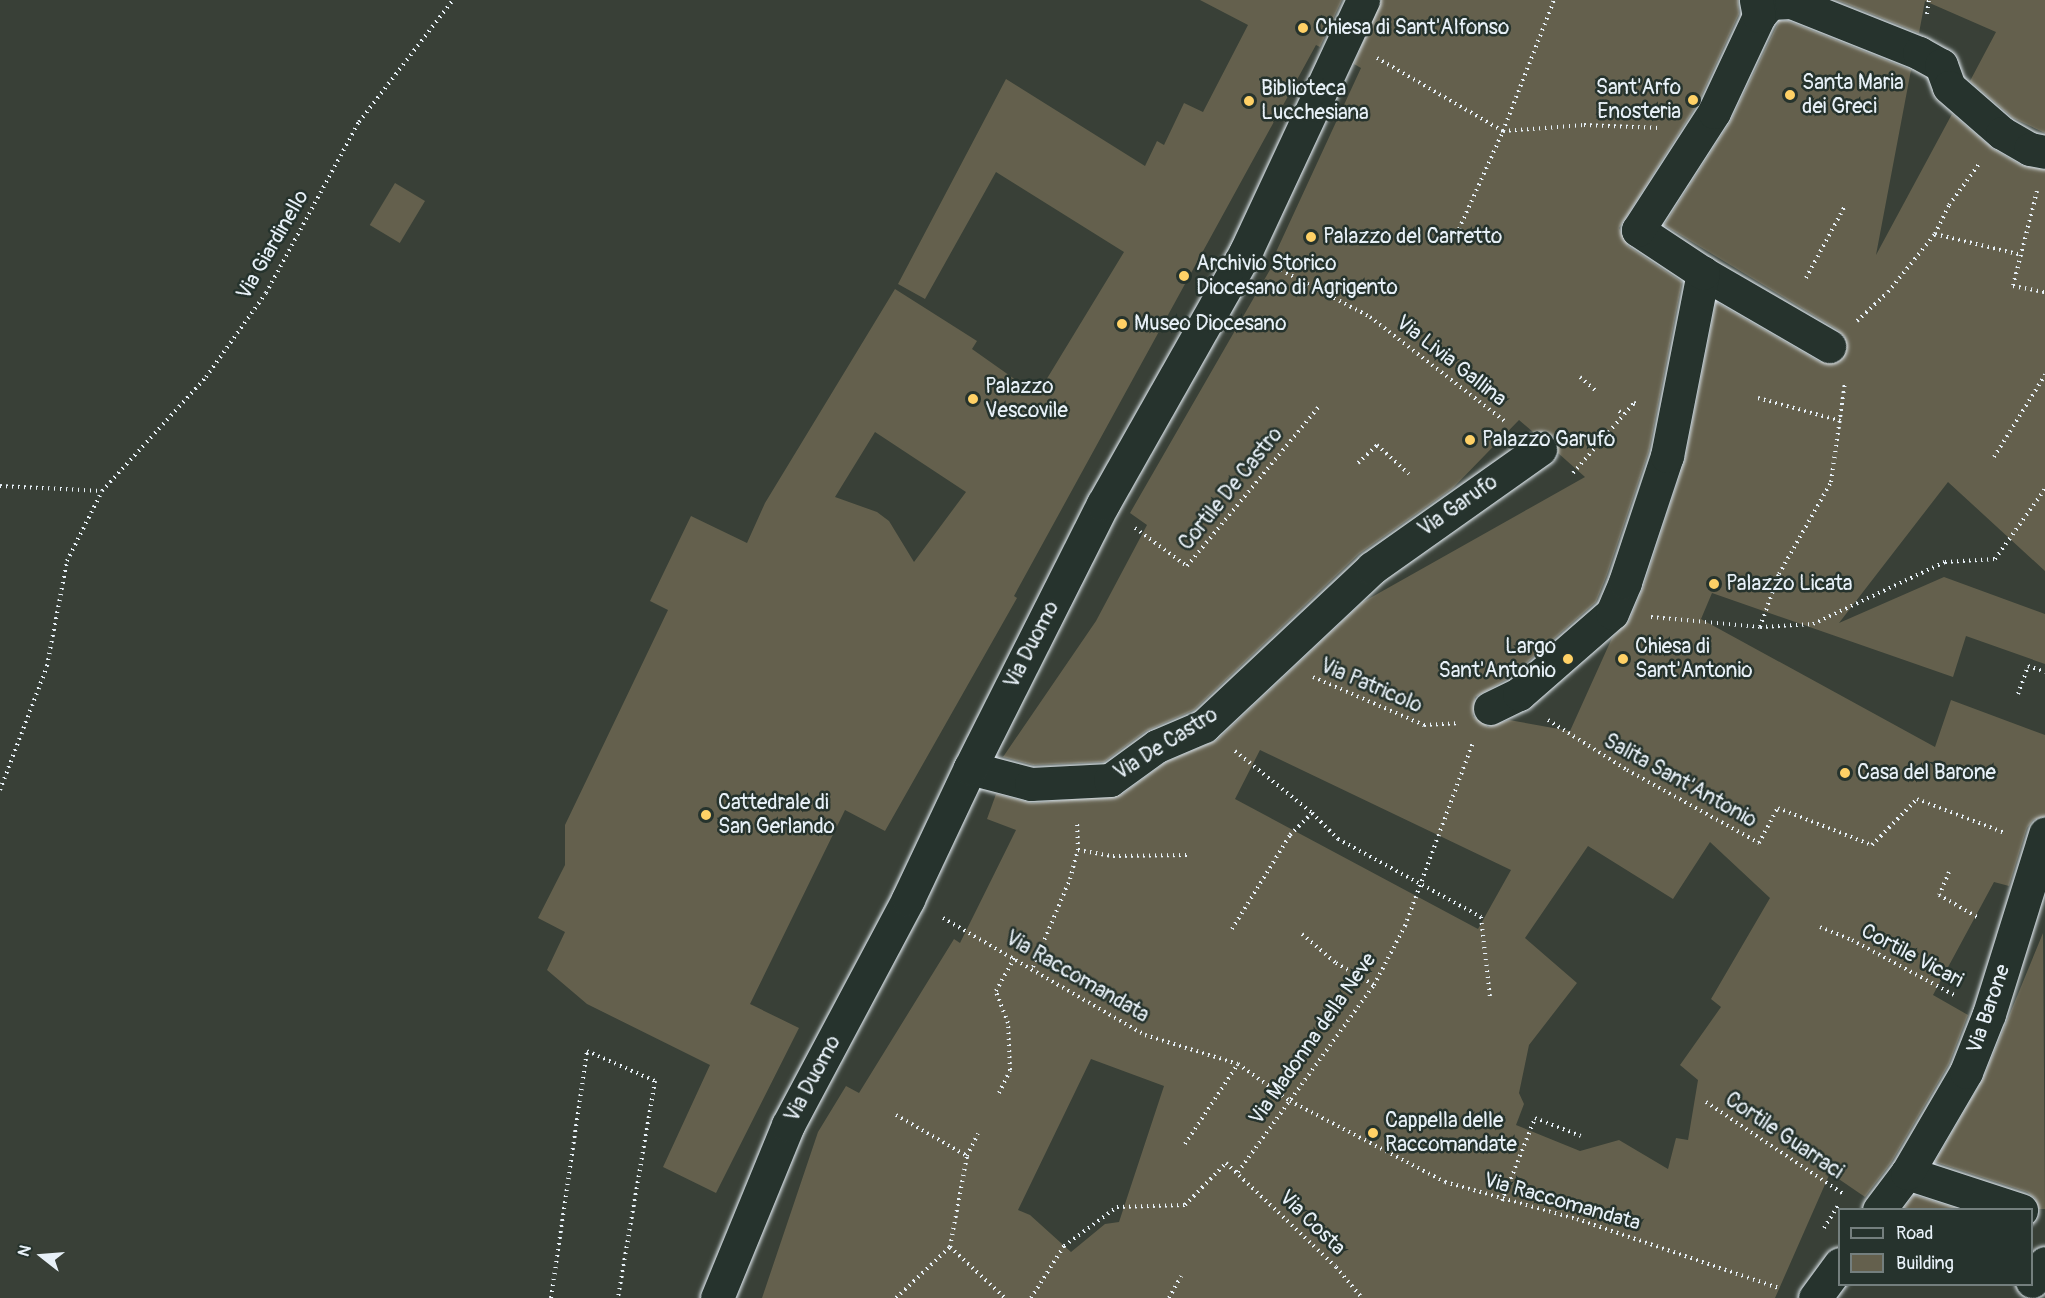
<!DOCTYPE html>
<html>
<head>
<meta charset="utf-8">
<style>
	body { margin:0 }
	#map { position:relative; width:2045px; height:1298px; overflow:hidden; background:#394037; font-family:Pangolin,sans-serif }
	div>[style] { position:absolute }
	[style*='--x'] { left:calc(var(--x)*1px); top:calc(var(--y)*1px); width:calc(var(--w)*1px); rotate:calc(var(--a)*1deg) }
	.building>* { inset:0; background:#64604d; transform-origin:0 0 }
	.path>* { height:4px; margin-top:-2px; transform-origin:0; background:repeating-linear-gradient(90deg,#e8f1f8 0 1.5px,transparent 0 6px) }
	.roads { filter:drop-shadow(0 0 2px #e8f1f8) drop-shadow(0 0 2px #e8f1f8) }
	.minor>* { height:33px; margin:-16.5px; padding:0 16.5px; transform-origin:16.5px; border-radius:16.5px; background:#26332d }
	.dots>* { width:16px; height:16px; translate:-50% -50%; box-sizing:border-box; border:3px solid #26332d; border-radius:50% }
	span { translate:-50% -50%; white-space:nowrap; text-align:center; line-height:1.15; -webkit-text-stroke:5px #26332d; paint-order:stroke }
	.poi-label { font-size:21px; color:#e8f1f8 }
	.left { translate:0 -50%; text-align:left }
	.right { translate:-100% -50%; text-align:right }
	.street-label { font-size:21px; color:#e8f1f8 }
	.legend { position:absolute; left:1838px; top:1208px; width:195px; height:78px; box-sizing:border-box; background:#26332d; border:2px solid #747f7e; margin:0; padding:8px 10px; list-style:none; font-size:18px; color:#e8f1f8 }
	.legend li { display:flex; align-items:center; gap:12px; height:30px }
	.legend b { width:30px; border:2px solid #747f7e }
	.north { position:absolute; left:12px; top:1226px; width:60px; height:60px; -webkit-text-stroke:4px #26332d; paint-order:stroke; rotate:287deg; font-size:16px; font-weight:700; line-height:24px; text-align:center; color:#e8f1f8 }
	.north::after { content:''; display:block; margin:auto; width:21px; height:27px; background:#e8f1f8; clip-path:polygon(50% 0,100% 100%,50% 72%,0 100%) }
</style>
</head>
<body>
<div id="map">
	<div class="building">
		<i style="clip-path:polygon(evenodd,1200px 0,1342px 0,1320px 47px,1316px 45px,1014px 596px,1017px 598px,885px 831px,845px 810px,750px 1004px,799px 1028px,716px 1193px,663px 1167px,710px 1065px,587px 1004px,547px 970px,565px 932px,538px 918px,565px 865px,565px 825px,668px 610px,650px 601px,691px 516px,747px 543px,765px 503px,895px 289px,977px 341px,972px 349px,1037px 395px,1124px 252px,996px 172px,925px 299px,898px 284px,1006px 79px,1145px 166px,1157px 141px,1164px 145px,1184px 103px,1203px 112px,1248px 25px,1200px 0,875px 432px,966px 492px,914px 562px,889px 521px,877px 512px,835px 497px,875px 432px)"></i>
		<i style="clip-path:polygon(evenodd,1381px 0,1738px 0,1739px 14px,1698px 103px,1619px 228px,1628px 246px,1682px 282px,1649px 451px,1607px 575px,1596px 602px,1509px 678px,1475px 697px,1473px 716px,1488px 727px,1509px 720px,1570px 731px,1612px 638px,1629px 621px,1643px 588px,1685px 460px,1716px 302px,1820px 362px,1838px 362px,1845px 355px,1845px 337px,1838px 330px,1664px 225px,1730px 122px,1779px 21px,1788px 21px,1911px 70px,1876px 255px,1952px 114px,1993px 149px,2021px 165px,2045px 170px,2045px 571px,1948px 482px,1839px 623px,1944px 577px,2045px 614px,2045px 664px,1966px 636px,1953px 677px,1712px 593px,1701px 619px,1935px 747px,1951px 700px,2045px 735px,2045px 816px,2033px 820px,2027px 828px,2009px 886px,1994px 882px,1933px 995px,1968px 1015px,1949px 1064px,1891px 1163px,1865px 1197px,1830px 1173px,1775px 1298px,762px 1298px,818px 1132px,846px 1086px,859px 1093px,954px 939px,960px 943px,1016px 830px,987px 819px,996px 794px,1032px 803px,1121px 795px,1166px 762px,1217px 740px,1363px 602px,1585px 477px,1558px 453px,1555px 438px,1547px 432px,1533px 432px,1519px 420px,1453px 488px,1359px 554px,1194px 710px,1146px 731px,1104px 762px,1033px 765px,1003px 757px,1096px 621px,1147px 525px,1130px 513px,1279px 254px,1276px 252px,1361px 68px,1354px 64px,1381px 0,1260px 750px,1511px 870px,1478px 929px,1235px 799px,1260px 750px,1381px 0,1710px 842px,1770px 898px,1711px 999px,1721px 1007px,1680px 1065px,1698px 1080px,1688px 1140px,1676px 1138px,1668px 1169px,1619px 1140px,1580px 1151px,1516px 1125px,1524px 1104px,1519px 1093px,1529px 1045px,1577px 983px,1525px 938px,1588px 846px,1673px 899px,1710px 842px,1381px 0,1091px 1059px,1164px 1086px,1119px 1222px,1105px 1224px,1071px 1252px,1030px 1215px,1018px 1210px,1091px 1059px)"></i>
		<i style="clip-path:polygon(1837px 0,2045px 0,2045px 133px,2013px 118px,1970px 81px,1996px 32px,1925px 1px,1919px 33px)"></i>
		<i style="left:395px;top:183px;width:35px;height:49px;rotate:31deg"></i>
		<i style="clip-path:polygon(2043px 933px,2045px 1209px,2039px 1209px,2035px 1198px,2027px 1192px,1935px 1162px,1983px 1079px)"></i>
		<i style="clip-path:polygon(1914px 1195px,1959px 1209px,1903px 1209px)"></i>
	</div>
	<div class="path">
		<i style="--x:1927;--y:14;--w:14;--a:-82"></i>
		<i style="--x:1377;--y:58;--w:146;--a:30.1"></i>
		<i style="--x:1503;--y:131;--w:81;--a:-4.2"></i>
		<i style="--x:1584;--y:125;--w:75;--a:2.3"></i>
		<i style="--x:2037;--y:191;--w:98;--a:104.2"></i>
		<i style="--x:2013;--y:286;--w:33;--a:11"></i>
		<i style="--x:1459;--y:229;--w:107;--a:-65.8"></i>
		<i style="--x:1503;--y:131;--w:141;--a:-68.7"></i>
		<i style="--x:1935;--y:234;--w:32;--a:-64"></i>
		<i style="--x:1949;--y:205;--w:51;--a:-53.8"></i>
		<i style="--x:1281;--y:270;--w:101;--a:27.8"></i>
		<i style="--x:1370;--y:317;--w:173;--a:37.7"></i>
		<i style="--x:1806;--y:278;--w:82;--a:-61.6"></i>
		<i style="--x:1857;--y:321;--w:42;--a:-43.1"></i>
		<i style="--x:1888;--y:292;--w:75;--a:-51"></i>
		<i style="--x:1935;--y:234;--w:89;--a:13.6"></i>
		<i style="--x:1580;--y:377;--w:21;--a:41"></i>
		<i style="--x:1758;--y:398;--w:86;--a:15.5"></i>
		<i style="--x:1619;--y:411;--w:6;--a:39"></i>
		<i style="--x:1994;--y:457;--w:97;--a:-58.1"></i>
		<i style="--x:1358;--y:463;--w:26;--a:-43"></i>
		<i style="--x:1377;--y:445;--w:43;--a:42.2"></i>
		<i style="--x:1573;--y:473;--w:93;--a:-48.9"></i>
		<i style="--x:1634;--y:403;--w:4;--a:14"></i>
		<i style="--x:0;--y:486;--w:102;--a:2.8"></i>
		<i style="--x:1135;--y:528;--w:64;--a:36.2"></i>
		<i style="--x:1187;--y:566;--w:209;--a:-50.4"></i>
		<i style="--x:1651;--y:617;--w:109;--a:5.2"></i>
		<i style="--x:1760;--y:627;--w:53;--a:-3.2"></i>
		<i style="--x:1813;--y:624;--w:146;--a:-25.2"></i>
		<i style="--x:1945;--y:562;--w:50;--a:-3.4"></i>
		<i style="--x:1995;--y:559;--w:86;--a:-54.5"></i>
		<i style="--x:1760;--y:627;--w:56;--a:-70.3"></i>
		<i style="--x:1779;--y:574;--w:106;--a:-60.5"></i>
		<i style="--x:1831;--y:482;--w:101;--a:-82"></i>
		<i style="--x:1313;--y:677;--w:121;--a:23.4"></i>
		<i style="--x:1424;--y:725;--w:33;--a:-3"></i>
		<i style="--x:2018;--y:694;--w:30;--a:-70"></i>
		<i style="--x:2028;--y:666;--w:18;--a:19"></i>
		<i style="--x:1548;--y:720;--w:93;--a:32.3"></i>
		<i style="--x:1627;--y:770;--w:151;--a:28.9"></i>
		<i style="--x:1759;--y:843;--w:40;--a:-62"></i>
		<i style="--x:1778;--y:808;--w:101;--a:21.5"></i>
		<i style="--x:1872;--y:845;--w:64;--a:-45.6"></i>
		<i style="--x:1917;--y:799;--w:94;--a:21.1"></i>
		<i style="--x:1235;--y:751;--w:99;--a:38.8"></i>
		<i style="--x:1312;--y:813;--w:37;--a:45"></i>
		<i style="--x:1338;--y:839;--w:163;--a:28.6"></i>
		<i style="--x:1481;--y:917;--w:81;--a:83.6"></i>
		<i style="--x:0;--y:790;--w:133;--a:-69.2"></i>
		<i style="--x:47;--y:666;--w:107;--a:-79.2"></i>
		<i style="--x:67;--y:561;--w:78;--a:-63.4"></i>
		<i style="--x:102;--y:491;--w:154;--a:-47.6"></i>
		<i style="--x:206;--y:377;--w:103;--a:-54.5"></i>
		<i style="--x:266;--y:293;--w:195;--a:-61.5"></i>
		<i style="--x:359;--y:122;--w:154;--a:-52.4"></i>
		<i style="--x:1078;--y:850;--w:36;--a:10"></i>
		<i style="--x:1113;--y:856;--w:75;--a:-0.8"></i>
		<i style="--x:1949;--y:872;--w:25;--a:113"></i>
		<i style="--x:1939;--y:895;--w:44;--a:30.1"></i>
		<i style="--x:943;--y:918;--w:233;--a:30.1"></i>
		<i style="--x:1145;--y:1035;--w:97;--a:17.3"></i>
		<i style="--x:1238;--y:1064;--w:64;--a:35.4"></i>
		<i style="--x:1290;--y:1101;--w:175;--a:27.6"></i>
		<i style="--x:1445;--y:1182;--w:137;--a:15.7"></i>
		<i style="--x:1577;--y:1219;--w:213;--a:18.9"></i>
		<i style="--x:1820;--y:927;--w:35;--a:22"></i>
		<i style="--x:1852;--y:940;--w:116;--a:28.3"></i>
		<i style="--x:1232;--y:929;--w:110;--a:-58.3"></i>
		<i style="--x:1290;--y:835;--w:31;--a:-45"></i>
		<i style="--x:1302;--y:934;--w:45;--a:40.5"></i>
		<i style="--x:1336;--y:963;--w:44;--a:30.1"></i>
		<i style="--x:1033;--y:967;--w:95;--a:-67.2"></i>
		<i style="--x:1070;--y:879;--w:30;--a:-75"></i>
		<i style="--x:1078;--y:850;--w:29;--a:-92"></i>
		<i style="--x:999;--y:1093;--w:25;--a:-64"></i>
		<i style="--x:1010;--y:1070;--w:47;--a:-92.4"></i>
		<i style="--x:1008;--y:1023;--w:34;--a:-111"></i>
		<i style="--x:996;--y:991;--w:38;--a:-61"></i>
		<i style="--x:1706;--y:1102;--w:167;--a:33.8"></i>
		<i style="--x:896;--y:1115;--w:82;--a:30"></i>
		<i style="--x:1185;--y:1144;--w:96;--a:-56.5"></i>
		<i style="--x:1238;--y:1172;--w:231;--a:-54"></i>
		<i style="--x:1374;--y:985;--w:67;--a:-62.3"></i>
		<i style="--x:1405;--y:926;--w:196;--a:-69.7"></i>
		<i style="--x:1502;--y:1201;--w:89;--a:-68.3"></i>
		<i style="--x:1535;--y:1118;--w:49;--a:21.4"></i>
		<i style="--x:1824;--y:1228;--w:28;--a:-58"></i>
		<i style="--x:950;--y:1247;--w:75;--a:42.8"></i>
		<i style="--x:551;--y:1298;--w:250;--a:-81.7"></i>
		<i style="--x:587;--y:1051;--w:74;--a:23.8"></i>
		<i style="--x:655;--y:1081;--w:220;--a:99.7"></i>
		<i style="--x:896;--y:1298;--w:74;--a:-43.4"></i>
		<i style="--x:950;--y:1247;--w:93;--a:-79.4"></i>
		<i style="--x:967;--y:1156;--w:25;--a:-64"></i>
		<i style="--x:1031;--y:1298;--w:62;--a:-57.6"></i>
		<i style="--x:1064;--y:1246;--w:66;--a:-36.3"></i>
		<i style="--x:1117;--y:1207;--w:68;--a:-1.7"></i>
		<i style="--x:1185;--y:1205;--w:59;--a:-45.7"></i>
		<i style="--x:1226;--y:1163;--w:151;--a:43.4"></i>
		<i style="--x:1336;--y:1267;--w:40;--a:50"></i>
		<i style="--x:1169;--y:1298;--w:25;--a:-61"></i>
	</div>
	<div class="roads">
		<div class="minor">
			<i style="--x:1759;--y:16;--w:17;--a:-50"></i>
			<i style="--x:1770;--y:3;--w:21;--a:-3"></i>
			<i style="--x:1791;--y:2;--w:138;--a:21.7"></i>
			<i style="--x:1919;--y:53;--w:25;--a:29"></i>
			<i style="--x:1941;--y:65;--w:23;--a:70"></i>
			<i style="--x:1949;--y:87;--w:70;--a:41"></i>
			<i style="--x:2002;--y:133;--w:32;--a:30"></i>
			<i style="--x:2030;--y:149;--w:15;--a:11"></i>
			<i style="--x:1703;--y:273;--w:146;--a:30.1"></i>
			<i style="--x:1490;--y:708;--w:32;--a:-26"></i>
			<i style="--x:1519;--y:694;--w:123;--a:-41.1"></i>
			<i style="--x:1612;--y:613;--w:34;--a:-67"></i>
			<i style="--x:1625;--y:582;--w:133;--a:-71.6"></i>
			<i style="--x:1667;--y:456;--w:187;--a:-78.9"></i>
			<i style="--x:1703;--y:273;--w:78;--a:-146.5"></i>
			<i style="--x:1638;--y:230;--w:140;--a:-57.2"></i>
			<i style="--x:1714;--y:112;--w:106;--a:-64.9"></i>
			<i style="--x:1759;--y:16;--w:16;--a:-101"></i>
			<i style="--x:970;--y:768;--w:63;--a:14.7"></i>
			<i style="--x:1031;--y:784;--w:79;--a:-2.9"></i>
			<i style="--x:1110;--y:780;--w:58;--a:-35.9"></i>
			<i style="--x:1157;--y:746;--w:51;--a:-23.1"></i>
			<i style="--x:1204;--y:726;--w:231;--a:-43.2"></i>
			<i style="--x:1372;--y:568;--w:206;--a:-35.3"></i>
			<i style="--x:1907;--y:1173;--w:120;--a:18"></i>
			<i style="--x:1879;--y:1210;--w:46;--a:-52.9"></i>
			<i style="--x:1907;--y:1173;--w:117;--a:-59.7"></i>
			<i style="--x:1966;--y:1072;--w:62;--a:-68.4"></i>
			<i style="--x:1989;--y:1014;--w:189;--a:-72.7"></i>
			<i style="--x:2032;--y:1281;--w:22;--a:-54"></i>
			<i style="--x:717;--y:1298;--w:187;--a:-67.7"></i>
			<i style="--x:788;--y:1125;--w:256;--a:-62"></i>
			<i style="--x:908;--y:899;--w:145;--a:-64.7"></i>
			<i style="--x:970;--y:768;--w:296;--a:-63.3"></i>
			<i style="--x:1103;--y:504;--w:291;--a:-60.5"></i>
			<i style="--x:1246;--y:251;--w:277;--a:-65"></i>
			<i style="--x:1815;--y:1298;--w:42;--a:-53.7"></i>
		</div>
	</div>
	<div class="dots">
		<i style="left:1303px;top:28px;background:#ffd166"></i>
		<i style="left:1790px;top:95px;background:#ffd166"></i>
		<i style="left:1693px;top:100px;background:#ffd166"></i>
		<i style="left:1249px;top:101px;background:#ffd166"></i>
		<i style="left:1311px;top:237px;background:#ffd166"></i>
		<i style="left:1184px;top:276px;background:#ffd166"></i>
		<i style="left:1122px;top:324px;background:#ffd166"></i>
		<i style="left:973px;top:399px;background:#ffd166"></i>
		<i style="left:1470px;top:440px;background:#ffd166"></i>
		<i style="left:1714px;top:584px;background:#ffd166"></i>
		<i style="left:1568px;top:659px;background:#ffd166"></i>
		<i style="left:1623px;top:659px;background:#ffd166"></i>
		<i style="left:1845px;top:773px;background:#ffd166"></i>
		<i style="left:706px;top:815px;background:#ffd166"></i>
		<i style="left:1373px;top:1133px;background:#ffd166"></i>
	</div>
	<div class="poi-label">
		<span class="left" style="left:1315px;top:28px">Chiesa di Sant'Alfonso</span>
		<span class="left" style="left:1802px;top:95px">Santa Maria<br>dei Greci</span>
		<span class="right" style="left:1681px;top:100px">Sant'Arfo<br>Enosteria</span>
		<span class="left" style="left:1261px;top:101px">Biblioteca<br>Lucchesiana</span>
		<span class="left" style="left:1323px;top:237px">Palazzo del Carretto</span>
		<span class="left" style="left:1196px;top:276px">Archivio Storico<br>Diocesano di Agrigento</span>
		<span class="left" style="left:1134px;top:324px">Museo Diocesano</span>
		<span class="left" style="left:985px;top:399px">Palazzo<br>Vescovile</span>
		<span class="left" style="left:1482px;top:440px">Palazzo Garufo</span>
		<span class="left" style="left:1726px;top:584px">Palazzo Licata</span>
		<span class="right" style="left:1556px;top:659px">Largo<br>Sant'Antonio</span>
		<span class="left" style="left:1635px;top:659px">Chiesa di<br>Sant'Antonio</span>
		<span class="left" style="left:1857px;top:773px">Casa del Barone</span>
		<span class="left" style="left:718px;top:815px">Cattedrale di<br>San Gerlando</span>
		<span class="left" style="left:1385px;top:1133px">Cappella delle<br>Raccomandate</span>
	</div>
	<div class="street-label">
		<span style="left:273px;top:245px;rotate:-60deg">Via Giardinello</span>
		<span style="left:1451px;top:361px;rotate:38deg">Via Livia Gallina</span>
		<span style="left:1231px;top:489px;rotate:-51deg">Cortile De Castro</span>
		<span style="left:1458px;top:506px;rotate:-35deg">Via Garufo</span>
		<span style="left:1032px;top:645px;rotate:-63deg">Via Duomo</span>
		<span style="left:1371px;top:686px;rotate:23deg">Via Patricolo</span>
		<span style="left:1166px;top:744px;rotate:-32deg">Via De Castro</span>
		<span style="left:1680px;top:781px;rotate:29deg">Salita Sant'Antonio</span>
		<span style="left:1912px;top:956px;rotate:28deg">Cortile Vicari</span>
		<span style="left:1077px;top:977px;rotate:30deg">Via Raccomandata</span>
		<span style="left:1989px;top:1009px;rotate:-71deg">Via Barone</span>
		<span style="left:1313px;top:1039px;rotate:-55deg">Via Madonna della Neve</span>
		<span style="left:813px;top:1079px;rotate:-62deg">Via Duomo</span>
		<span style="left:1784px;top:1136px;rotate:34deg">Cortile Guarraci</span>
		<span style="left:1562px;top:1202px;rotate:16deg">Via Raccomandata</span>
		<span style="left:1312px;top:1223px;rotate:44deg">Via Costa</span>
	</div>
	<ul class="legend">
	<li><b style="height:8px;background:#26332d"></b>Road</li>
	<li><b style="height:16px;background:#64604d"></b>Building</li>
	</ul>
	<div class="north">N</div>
</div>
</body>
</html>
